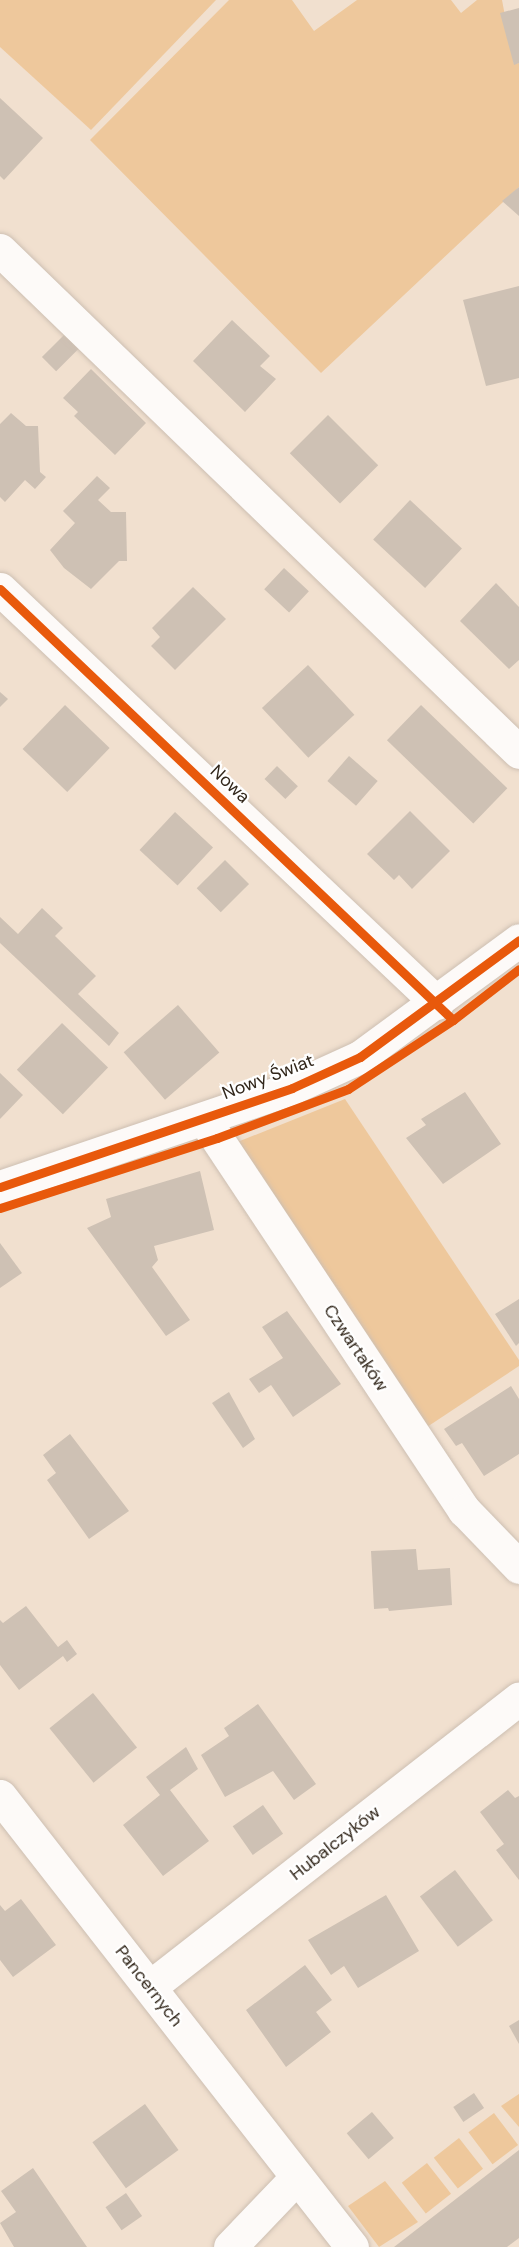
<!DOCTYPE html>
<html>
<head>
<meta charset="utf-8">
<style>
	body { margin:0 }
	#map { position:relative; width:519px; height:2247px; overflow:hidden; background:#f1e0cf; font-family:"DM Sans",sans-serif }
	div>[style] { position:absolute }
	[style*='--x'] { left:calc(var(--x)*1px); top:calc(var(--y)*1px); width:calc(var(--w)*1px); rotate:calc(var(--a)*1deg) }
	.green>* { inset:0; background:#eec89c; transform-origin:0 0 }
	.building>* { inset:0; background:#cec1b4; transform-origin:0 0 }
	.roads { filter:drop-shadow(0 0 2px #cdbfb2) drop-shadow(0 0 2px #cdbfb2) }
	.minor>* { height:33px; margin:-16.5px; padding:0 16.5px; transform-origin:16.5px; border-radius:16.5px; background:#fdfaf8 }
	.cycleway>* { height:9px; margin:-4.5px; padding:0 4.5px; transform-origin:4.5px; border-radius:4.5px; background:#e8590c }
	span { translate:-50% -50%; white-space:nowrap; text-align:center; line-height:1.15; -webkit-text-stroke:4.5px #fff; paint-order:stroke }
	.street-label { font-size:18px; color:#32271b }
</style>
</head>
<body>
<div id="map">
	<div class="green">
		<i style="clip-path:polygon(0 0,216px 0,91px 130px,0 47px)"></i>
		<i style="clip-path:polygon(229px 0,292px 0,314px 31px,357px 0,451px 0,461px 13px,477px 0,502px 0,514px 64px,519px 63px,519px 187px,321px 373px,90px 140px)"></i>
		<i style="clip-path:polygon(345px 1099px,519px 1360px,519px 1366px,427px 1427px,235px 1143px)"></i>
		<i style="clip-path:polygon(519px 2094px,519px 2127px,501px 2106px)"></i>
		<i style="left:494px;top:2113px;width:40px;height:32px;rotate:53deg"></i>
		<i style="left:459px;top:2138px;width:39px;height:32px;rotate:52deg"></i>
		<i style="left:427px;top:2163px;width:39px;height:32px;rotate:52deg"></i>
		<i style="clip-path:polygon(385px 2181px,418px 2222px,379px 2247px,348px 2206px)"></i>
	</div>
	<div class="building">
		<i style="clip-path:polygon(519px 8px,519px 63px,514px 65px,500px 13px)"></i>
		<i style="clip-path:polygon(0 98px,43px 138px,4px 180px,0 176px)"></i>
		<i style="clip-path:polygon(519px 187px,519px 216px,502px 201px)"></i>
		<i style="clip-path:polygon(519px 286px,519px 378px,486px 386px,463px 300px)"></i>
		<i style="clip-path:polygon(232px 320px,270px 356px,260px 366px,276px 379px,245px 412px,193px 361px)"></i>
		<i style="left:66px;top:333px;width:20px;height:34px;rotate:45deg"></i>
		<i style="clip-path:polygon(91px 369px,146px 423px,115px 455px,74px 416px,78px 412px,63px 398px)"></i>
		<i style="clip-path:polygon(11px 413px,26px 426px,38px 426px,40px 472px,46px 477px,35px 489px,25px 480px,5px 502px,0 497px,0 424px)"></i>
		<i style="left:328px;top:415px;width:71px;height:54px;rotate:45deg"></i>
		<i style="clip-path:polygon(97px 476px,110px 488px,98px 500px,111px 512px,126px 512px,127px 561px,119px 561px,91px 589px,64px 568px,50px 550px,75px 523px,63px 511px)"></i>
		<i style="left:410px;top:500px;width:71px;height:54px;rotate:43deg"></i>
		<i style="left:284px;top:568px;width:34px;height:29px;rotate:43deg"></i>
		<i style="clip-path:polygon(496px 583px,519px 607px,519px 660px,509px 669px,460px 621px)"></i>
		<i style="clip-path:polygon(193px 587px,226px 619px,175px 670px,151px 646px,160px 637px,152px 628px)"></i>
		<i style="left:308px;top:665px;width:68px;height:63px;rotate:47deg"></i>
		<i style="clip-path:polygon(0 692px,8px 699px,0 707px)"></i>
		<i style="left:65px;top:705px;width:62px;height:61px;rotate:44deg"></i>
		<i style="left:421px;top:705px;width:120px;height:49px;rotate:44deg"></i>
		<i style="left:349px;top:756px;width:38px;height:33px;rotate:41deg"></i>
		<i style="left:277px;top:766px;width:29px;height:18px;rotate:44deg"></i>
		<i style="clip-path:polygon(410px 811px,450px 851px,412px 889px,399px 875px,394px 880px,367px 854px)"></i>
		<i style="left:175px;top:812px;width:52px;height:52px;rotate:43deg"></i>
		<i style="left:225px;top:860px;width:34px;height:40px;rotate:45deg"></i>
		<i style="clip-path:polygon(42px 908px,63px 928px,55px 936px,96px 976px,78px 994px,119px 1033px,109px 1046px,0 943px,0 917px,18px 934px)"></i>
		<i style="left:178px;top:1005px;width:63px;height:72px;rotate:49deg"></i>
		<i style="left:62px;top:1023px;width:64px;height:65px;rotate:44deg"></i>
		<i style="clip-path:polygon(0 1073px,23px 1095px,0 1119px)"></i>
		<i style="clip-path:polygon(465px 1092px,501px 1144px,443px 1184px,406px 1138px,426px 1125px,421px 1119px)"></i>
		<i style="clip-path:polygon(200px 1171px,214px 1230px,154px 1246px,158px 1260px,152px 1267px,190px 1320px,166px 1336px,87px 1228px,111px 1217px,106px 1199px)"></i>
		<i style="clip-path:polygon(0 1243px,22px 1273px,0 1288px)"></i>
		<i style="clip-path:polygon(519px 1299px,519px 1343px,516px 1346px,495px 1314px)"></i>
		<i style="clip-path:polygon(287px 1311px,341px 1384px,293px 1417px,271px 1385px,259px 1393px,249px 1379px,283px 1358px,262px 1327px)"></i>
		<i style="clip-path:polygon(511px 1386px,519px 1399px,519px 1454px,484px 1476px,462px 1443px,456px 1446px,444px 1429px)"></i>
		<i style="clip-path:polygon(229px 1392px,255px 1439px,243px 1448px,212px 1403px)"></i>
		<i style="clip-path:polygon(70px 1434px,129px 1511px,89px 1539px,47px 1480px,56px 1473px,43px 1455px)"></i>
		<i style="clip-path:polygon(416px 1549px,418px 1570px,450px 1568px,452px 1605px,389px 1611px,388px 1608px,374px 1609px,371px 1551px)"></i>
		<i style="clip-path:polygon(26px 1606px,58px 1647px,67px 1640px,77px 1654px,67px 1662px,63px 1656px,19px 1690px,0 1665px,0 1620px,3px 1623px)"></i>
		<i style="left:93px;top:1693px;width:70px;height:56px;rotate:51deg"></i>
		<i style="clip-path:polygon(258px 1704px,316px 1784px,294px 1800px,273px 1771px,225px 1797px,201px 1755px,229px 1736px,224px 1728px)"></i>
		<i style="clip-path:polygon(186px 1747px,198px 1769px,170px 1790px,209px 1841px,163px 1876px,123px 1825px,160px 1795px,146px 1777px)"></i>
		<i style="clip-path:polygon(508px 1790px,515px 1798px,519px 1796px,519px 1880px,496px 1850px,504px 1844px,480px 1812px)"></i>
		<i style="left:263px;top:1805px;width:35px;height:37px;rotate:55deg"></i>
		<i style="left:455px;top:1870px;width:63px;height:44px;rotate:53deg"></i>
		<i style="clip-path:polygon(386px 1895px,419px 1951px,358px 1988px,344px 1966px,331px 1975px,308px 1940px)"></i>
		<i style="clip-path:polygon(21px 1899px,56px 1945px,13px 1977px,0 1960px,0 1905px,5px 1911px)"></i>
		<i style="clip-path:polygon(305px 1965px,332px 2000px,316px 2012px,331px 2032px,286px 2067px,246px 2010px)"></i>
		<i style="clip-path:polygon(519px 2020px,519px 2044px,509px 2026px)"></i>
		<i style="left:474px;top:2093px;width:18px;height:25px;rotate:56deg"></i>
		<i style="left:145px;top:2104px;width:57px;height:65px;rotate:54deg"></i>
		<i style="left:372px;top:2112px;width:34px;height:33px;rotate:50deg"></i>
		<i style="clip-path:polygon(519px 2150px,519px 2238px,507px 2247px,394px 2247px)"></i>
		<i style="clip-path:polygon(33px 2168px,48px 2190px,87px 2247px,14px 2247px,0 2223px,16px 2212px,1px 2191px)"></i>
		<i style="left:126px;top:2193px;width:28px;height:25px;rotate:55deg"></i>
	</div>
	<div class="roads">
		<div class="minor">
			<i style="--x:0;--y:250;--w:722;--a:44.05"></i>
			<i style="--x:0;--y:589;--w:602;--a:43.45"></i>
			<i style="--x:204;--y:1119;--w:470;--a:56.4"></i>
			<i style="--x:464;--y:1510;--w:79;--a:46"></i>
			<i style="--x:0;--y:1187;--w:308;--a:-18.7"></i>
			<i style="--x:292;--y:1088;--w:75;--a:-24.5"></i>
			<i style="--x:360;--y:1057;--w:197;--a:-36.3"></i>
			<i style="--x:0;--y:1796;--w:572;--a:52.03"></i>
			<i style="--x:151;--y:1986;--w:467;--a:-38"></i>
			<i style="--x:230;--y:2247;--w:97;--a:-46.3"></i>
		</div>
	</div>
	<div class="cycleway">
		<i style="--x:0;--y:589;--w:625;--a:43.57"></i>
		<i style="--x:0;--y:1187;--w:308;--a:-18.7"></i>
		<i style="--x:292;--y:1088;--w:75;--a:-24.5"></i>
		<i style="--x:360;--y:1057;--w:197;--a:-36.3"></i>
		<i style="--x:0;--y:1208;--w:228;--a:-17.9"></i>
		<i style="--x:217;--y:1138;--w:140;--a:-20.5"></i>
		<i style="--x:348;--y:1089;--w:126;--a:-33.3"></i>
		<i style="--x:453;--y:1020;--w:83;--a:-37.7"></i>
	</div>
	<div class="street-label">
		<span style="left:230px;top:784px;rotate:43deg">Nowa</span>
		<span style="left:268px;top:1077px;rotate:-21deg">Nowy Świat</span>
		<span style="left:356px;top:1348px;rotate:56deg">Czwartaków</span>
		<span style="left:335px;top:1843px;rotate:-38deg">Hubalczyków</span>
		<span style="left:149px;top:1986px;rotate:52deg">Pancernych</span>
	</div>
</div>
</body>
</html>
